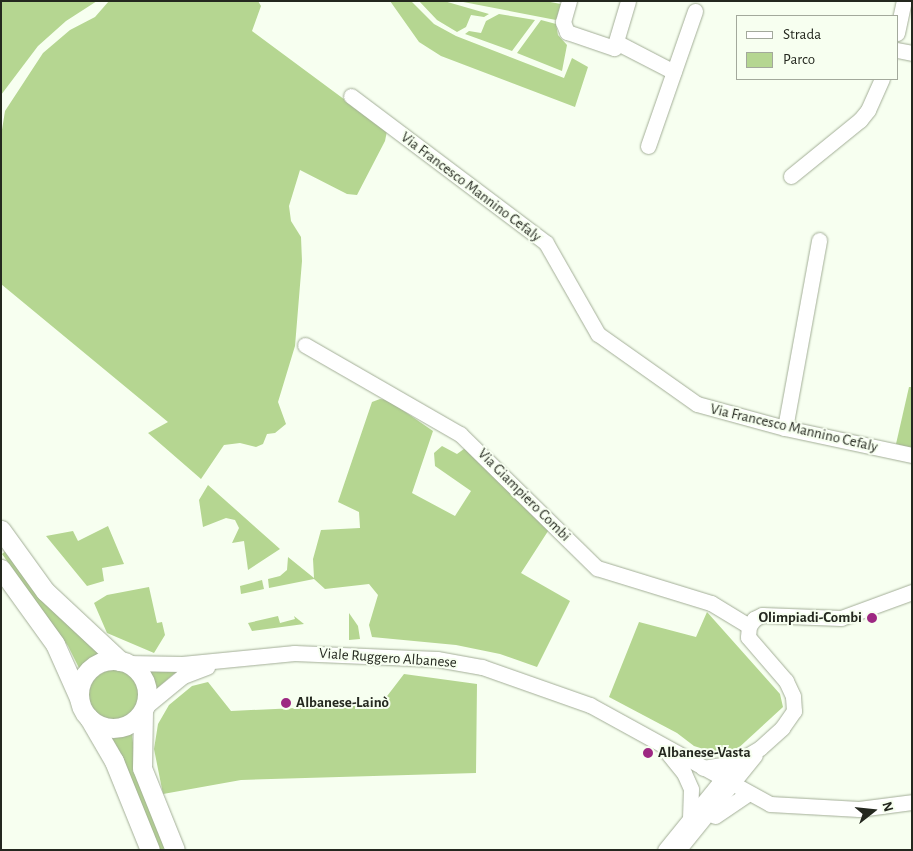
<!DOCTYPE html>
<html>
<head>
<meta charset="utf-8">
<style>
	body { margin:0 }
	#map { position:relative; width:913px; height:851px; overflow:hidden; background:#f7fff0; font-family:"Alegreya Sans",sans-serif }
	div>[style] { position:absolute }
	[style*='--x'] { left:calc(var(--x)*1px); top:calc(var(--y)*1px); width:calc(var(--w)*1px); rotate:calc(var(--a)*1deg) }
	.green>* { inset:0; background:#b5d691 }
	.round { border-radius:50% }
	.roads { filter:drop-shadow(0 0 1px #a3ae97) drop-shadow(0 0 1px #a3ae97) }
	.minor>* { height:15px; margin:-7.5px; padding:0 7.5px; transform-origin:7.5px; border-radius:7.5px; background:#fff }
	.major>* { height:19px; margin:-9.5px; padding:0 9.5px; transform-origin:9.5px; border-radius:9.5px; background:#fff }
	.major>.ring { margin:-9.5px; padding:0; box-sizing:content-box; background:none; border:19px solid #fff; border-radius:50% }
	.dots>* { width:14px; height:14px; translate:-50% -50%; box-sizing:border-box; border:2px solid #f7fff0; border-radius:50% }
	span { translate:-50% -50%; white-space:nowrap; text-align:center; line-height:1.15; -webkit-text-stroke:4px #f7fff0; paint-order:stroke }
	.street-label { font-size:15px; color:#24281f }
	.poi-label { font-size:15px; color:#24281f; font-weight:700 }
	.right { translate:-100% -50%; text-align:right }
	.left { translate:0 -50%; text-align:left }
	.frame { position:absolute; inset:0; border:2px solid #24281f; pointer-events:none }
	.legend { position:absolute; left:736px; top:15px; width:162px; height:65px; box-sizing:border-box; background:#f7fff0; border:1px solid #a3a99c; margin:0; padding:6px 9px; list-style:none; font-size:15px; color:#24281f }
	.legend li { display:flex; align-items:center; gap:10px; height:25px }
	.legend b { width:25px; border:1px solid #a3a99c }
	.north { position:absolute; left:848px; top:786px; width:50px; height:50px; -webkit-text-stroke:4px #f7fff0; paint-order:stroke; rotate:74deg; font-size:14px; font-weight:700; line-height:20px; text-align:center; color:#24281f }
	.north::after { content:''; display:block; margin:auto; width:18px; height:22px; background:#24281f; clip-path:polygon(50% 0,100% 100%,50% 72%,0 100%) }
</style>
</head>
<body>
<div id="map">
	<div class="green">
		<i style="clip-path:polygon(1px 1px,97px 1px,66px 21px,38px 46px,1px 95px)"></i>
		<i style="clip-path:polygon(109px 1px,258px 1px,261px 6px,252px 31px,387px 131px,385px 141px,357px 195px,347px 194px,300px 170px,289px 206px,291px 221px,301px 237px,302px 261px,295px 346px,278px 402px,286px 424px,275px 433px,267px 434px,263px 444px,256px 447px,240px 443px,224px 445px,201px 479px,148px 433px,168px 422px,1px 284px,1px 136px,5px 111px,43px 53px,70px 30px,95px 17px)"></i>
		<i style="clip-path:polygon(390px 1px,411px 1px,434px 24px,456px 36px,564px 78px,572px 58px,588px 67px,575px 107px,441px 56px,419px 42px)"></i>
		<i style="clip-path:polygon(419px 1px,444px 1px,489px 14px,484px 17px,471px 15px,466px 27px,457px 32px,437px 20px)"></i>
		<i style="clip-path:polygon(458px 1px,545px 1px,561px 4px,556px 20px)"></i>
		<i style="clip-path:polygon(499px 14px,535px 20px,512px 51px,465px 34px,469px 31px,481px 33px,486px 21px)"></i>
		<i style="clip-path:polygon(541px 20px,556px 24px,558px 35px,567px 45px,562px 71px,517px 53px)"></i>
		<i style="clip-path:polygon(909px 387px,912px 387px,912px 448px,896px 444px)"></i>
		<i style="clip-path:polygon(380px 399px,388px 400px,433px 431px,412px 493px,455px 516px,471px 491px,435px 466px,434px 453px,442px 446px,457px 454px,468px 446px,550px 528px,521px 573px,570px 601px,537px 667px,500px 654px,456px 645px,372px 637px,369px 625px,378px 595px,369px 584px,325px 589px,314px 579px,269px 588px,268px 579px,280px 576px,287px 570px,288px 557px,314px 578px,313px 559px,321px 530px,360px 528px,359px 512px,338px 502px,372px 402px)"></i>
		<i style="clip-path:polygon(208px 485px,280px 549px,248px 570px,244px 541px,232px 543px,239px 528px,235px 520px,226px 518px,203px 527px,199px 500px)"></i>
		<i style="clip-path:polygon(108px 526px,124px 564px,102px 568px,104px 581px,87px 586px,46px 536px,73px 531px,78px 541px)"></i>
		<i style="clip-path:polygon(7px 550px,39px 595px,99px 654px,80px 670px,68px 646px,2px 554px)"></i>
		<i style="clip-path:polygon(262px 580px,264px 589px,241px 594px,240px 586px)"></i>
		<i style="clip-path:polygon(149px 587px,157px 623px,162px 622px,165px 635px,154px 653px,107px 633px,94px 603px,107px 595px)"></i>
		<i style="clip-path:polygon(707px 612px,780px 694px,783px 707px,734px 752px,722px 755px,694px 746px,677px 733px,609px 697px,639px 622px,696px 637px)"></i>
		<i style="clip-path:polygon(349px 613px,358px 626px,360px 639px,349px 640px)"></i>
		<i style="clip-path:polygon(278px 616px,280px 623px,295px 619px,294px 616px,304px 624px,252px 631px,248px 623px)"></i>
		<i style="clip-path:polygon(149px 670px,162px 672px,176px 672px,155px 690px)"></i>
		<i class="round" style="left:89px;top:670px;width:50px;height:50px"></i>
		<i style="clip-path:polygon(404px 674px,477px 684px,476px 773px,241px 780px,163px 794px,154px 749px,158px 724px,169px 705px,192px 686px,208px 682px,231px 711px,381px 704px)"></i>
		<i style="clip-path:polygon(132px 734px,136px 769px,165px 848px,160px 850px,111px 739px)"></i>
	</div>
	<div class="roads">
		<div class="minor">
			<i style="--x:569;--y:1;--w:22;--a:106"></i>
			<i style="--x:563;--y:22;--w:11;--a:68"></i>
			<i style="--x:567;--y:32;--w:50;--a:18.8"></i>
			<i style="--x:614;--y:48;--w:49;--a:-73.4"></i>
			<i style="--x:897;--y:33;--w:33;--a:-78"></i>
			<i style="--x:616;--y:42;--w:65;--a:27.3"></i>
			<i style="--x:897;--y:50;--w:15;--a:11"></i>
			<i style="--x:351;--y:96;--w:244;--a:37"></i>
			<i style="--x:546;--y:243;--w:105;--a:60.3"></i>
			<i style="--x:598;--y:334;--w:121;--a:35.3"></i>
			<i style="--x:697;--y:404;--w:91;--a:15.3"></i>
			<i style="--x:785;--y:428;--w:130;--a:12"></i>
			<i style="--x:648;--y:146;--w:143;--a:-70.8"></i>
			<i style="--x:791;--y:176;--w:89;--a:-39.1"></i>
			<i style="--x:860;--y:120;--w:13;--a:-51"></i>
			<i style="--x:868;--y:110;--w:34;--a:-66"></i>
			<i style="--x:305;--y:345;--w:179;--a:29.9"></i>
			<i style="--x:460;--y:434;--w:192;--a:44.4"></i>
			<i style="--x:597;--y:568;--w:119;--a:17.1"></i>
			<i style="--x:711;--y:603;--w:44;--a:31.2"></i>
			<i style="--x:785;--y:428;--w:191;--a:-79.7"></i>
			<i style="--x:126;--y:663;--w:56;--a:1"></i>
			<i style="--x:182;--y:664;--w:113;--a:-5.6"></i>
			<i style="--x:294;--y:653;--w:143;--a:2.4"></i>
			<i style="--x:437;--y:659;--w:46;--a:10.1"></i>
			<i style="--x:482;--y:667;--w:114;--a:19.4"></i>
			<i style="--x:590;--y:705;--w:205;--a:28.8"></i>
			<i style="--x:770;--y:804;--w:89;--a:3.2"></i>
			<i style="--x:859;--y:809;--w:53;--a:-7.5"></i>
			<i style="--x:144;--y:708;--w:50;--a:-39.4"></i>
			<i style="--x:183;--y:676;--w:26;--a:-21"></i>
			<i style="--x:667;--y:752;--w:27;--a:51"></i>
			<i style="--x:684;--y:773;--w:17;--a:66"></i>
			<i style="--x:691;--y:789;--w:30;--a:92"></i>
			<i style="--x:703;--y:768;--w:32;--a:-9"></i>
			<i style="--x:735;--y:763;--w:29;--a:-31"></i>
			<i style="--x:760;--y:748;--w:30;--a:-42"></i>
			<i style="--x:782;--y:728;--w:21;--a:-55"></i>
			<i style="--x:794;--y:711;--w:15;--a:-94"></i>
			<i style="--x:793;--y:696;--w:17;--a:-115"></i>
			<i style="--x:786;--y:681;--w:58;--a:-130.8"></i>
			<i style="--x:748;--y:637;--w:11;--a:-85"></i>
			<i style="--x:749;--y:626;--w:9;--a:-54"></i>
			<i style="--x:754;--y:619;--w:9;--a:-27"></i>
			<i style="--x:762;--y:615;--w:79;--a:2.2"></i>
			<i style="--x:841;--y:618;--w:76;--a:-20.1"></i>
			<i style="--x:715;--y:816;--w:41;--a:-34.1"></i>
			<i style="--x:665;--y:850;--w:102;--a:-51"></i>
			<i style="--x:678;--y:850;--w:122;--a:-51"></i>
		</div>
		<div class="major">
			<i style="--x:1;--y:530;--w:75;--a:54.2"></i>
			<i style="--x:45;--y:591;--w:103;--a:43"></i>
			<i style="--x:1;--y:569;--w:92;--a:54.2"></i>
			<i style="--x:55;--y:644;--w:59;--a:66"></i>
			<i class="ring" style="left:79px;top:660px;width:49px;height:49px"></i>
			<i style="--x:143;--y:711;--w:57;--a:91"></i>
			<i style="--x:142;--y:768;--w:88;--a:68.1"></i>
			<i style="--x:89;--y:718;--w:50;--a:59.8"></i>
			<i style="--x:114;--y:761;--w:96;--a:68"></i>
		</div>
	</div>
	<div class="dots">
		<i style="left:872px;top:618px;background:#9d2882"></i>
		<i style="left:286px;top:703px;background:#9d2882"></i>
		<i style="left:648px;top:753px;background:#9d2882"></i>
	</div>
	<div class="street-label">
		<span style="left:471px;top:187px;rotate:37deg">Via Francesco Mannino Cefaly</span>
		<span style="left:794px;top:428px;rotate:13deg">Via Francesco Mannino Cefaly</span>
		<span style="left:524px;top:495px;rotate:45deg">Via Giampiero Combi</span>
		<span style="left:388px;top:658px;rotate:4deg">Viale Ruggero Albanese</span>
	</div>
	<div class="poi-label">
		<span class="right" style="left:862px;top:618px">Olimpiadi-Combi</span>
		<span class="left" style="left:296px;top:703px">Albanese-Lainò</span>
		<span class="left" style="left:658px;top:753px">Albanese-Vasta</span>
	</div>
	<div class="frame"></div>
	<ul class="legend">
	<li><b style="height:6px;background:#fff"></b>Strada</li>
	<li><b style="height:14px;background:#b5d691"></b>Parco</li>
	</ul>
	<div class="north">N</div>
</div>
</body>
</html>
